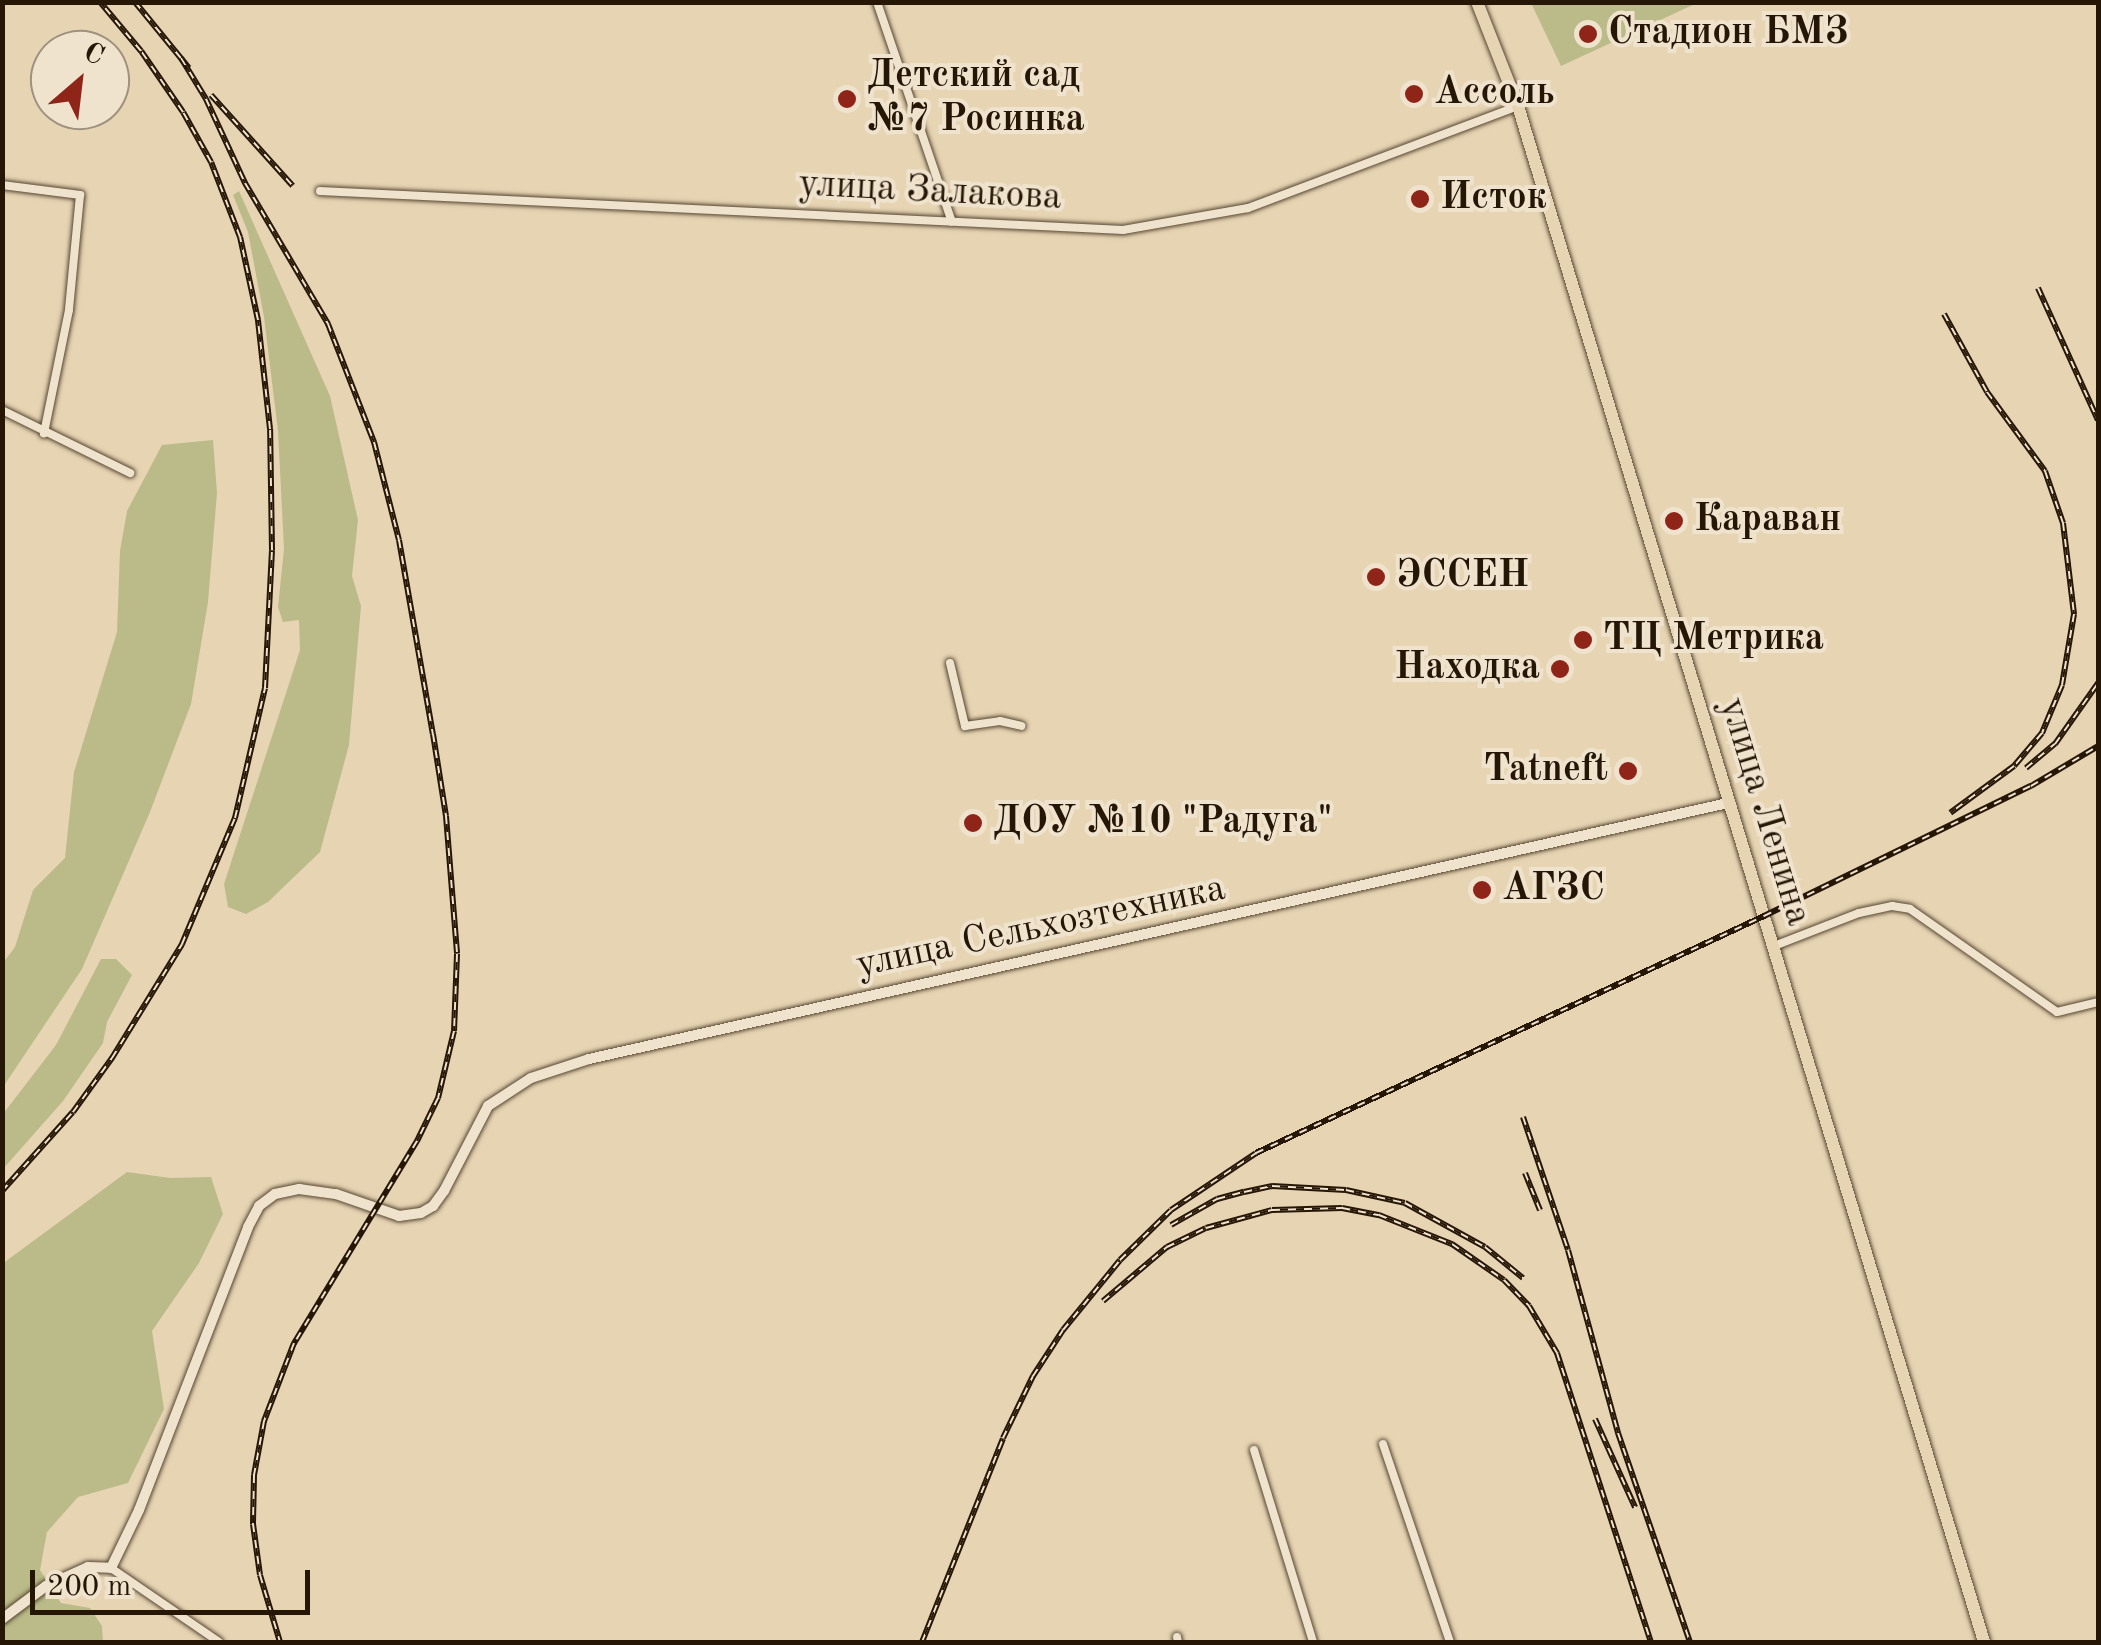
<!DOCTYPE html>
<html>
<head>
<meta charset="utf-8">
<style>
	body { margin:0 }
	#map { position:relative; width:2101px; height:1645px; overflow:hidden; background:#e6d4b3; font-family:"Old Standard TT",serif }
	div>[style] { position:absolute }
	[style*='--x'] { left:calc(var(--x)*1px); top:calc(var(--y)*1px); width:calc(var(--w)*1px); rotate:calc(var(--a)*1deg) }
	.green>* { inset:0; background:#bbbb89 }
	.roads { filter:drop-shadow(0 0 2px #564631) drop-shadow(0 0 2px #564631) }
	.minor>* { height:8px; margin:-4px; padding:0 4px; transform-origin:4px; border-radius:4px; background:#efe3ce }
	.tertiary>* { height:10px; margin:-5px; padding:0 5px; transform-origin:5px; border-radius:5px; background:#efe3ce }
	.primary>* { height:12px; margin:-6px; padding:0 6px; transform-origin:6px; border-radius:6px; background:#e6d4b3 }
	.rail>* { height:6px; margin-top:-3px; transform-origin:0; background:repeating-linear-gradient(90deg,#efe3ce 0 8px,#261606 0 16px); box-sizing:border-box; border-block:2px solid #261606 }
	.dots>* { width:28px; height:28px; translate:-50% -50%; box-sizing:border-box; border:5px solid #efe3ce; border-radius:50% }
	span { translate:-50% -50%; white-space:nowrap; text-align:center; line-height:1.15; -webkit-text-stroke:8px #efe3ce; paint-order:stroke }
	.poi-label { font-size:38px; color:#261606; font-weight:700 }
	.left { translate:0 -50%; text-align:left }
	.right { translate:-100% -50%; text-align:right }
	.street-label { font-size:38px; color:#261606 }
	.frame { position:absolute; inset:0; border:5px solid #261606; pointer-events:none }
	.north { position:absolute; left:30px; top:30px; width:100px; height:100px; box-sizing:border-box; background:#efe3ce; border:2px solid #9f917e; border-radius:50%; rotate:28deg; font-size:28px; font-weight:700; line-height:40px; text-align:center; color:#261606 }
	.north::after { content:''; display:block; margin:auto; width:35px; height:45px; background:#8f2418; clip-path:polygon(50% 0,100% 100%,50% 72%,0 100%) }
	.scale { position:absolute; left:30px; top:1570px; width:280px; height:45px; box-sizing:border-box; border:5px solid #261606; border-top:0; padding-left:12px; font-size:30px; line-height:35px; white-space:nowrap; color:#261606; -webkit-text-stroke:8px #efe3ce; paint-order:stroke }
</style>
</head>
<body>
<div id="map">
	<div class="green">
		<i style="clip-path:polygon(1531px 3px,1697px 3px,1561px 66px)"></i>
		<i style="clip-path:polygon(239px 191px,330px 396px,358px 520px,352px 576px,361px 606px,349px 745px,320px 852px,268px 902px,246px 914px,228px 907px,224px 884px,300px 650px,299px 620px,283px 622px,278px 607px,284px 549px,278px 431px,264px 317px,248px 232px,233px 195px)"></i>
		<i style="clip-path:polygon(213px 440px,217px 493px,208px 602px,191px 704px,150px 812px,82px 969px,3px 1087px,3px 963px,15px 947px,33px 890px,65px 858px,74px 772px,117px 632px,120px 551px,127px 511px,162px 445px)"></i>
		<i style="clip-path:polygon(101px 959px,116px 959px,132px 975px,107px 1022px,103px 1043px,63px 1101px,3px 1169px,3px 1114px,56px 1045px)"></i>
		<i style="clip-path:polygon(127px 1172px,170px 1178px,211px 1177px,223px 1214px,199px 1263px,152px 1331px,164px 1409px,128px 1483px,78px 1497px,47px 1532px,40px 1570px,61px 1603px,90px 1608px,102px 1626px,103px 1642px,3px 1642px,2px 1264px)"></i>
	</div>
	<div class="roads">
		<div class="minor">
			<i style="--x:877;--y:2;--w:232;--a:71.2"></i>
			<i style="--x:2;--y:185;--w:79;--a:7.3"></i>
			<i style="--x:80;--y:195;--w:116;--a:95.5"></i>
			<i style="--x:69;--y:310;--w:126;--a:101.5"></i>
			<i style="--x:320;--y:191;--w:804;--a:2.78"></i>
			<i style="--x:1123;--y:230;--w:127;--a:-10"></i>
			<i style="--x:1248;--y:208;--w:289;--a:-20.7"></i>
			<i style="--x:2;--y:410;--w:143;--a:26.2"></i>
			<i style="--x:950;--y:663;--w:65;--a:76.6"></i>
			<i style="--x:965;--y:726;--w:35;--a:-8"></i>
			<i style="--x:1000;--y:721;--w:22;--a:13"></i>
			<i style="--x:1774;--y:946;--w:91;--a:-21.2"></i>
			<i style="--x:1859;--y:913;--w:34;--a:-12"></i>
			<i style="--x:1892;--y:906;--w:18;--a:9"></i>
			<i style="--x:1910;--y:909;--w:179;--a:35"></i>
			<i style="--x:2057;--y:1012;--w:42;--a:-13.7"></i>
			<i style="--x:1383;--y:1444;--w:209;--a:71.3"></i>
			<i style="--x:1254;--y:1450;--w:201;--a:72.9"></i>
			<i style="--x:111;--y:1568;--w:131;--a:34.4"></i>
			<i style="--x:1177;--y:1637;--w:5;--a:79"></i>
		</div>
		<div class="tertiary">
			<i style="--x:2;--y:1619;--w:55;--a:-36.9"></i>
			<i style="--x:46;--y:1586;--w:46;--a:-24.3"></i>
			<i style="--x:88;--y:1567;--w:23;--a:2"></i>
			<i style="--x:111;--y:1568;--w:64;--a:-64.2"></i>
			<i style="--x:139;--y:1510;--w:303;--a:-68.9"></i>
			<i style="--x:248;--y:1227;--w:24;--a:-62"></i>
			<i style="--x:259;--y:1206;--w:20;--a:-37"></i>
			<i style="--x:275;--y:1194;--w:25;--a:-12"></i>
			<i style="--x:299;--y:1189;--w:37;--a:8"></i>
			<i style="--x:336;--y:1194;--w:67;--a:19.2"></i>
			<i style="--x:399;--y:1216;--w:22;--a:-8"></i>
			<i style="--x:421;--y:1213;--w:14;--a:-30"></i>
			<i style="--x:433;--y:1206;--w:19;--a:-54"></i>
			<i style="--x:444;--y:1191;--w:96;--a:-62.6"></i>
			<i style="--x:488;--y:1106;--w:51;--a:-33.1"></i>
			<i style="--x:531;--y:1078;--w:61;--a:-18.1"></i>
			<i style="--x:589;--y:1059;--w:1167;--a:-12.67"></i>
		</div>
		<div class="primary">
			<i style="--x:1477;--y:2;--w:112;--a:68.5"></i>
			<i style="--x:1518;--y:106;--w:1605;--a:73.12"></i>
		</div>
	</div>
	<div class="rail">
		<i style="--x:135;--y:2;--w:85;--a:50.7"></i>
		<i style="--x:181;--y:58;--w:48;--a:58.6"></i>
		<i style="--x:206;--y:99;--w:93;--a:65.1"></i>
		<i style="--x:245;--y:183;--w:164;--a:59.5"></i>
		<i style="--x:328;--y:324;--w:127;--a:68.7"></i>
		<i style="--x:374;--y:442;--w:101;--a:75.7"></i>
		<i style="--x:399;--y:540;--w:197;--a:80.1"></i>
		<i style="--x:433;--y:734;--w:83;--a:81"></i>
		<i style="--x:446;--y:816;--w:138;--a:85.4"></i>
		<i style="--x:457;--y:954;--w:77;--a:92.2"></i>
		<i style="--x:454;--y:1031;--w:69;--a:103.4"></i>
		<i style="--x:438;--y:1098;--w:48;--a:116"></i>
		<i style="--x:417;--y:1141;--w:237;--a:121.3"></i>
		<i style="--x:294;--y:1343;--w:84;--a:111"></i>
		<i style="--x:264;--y:1421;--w:55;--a:100.5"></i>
		<i style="--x:254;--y:1475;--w:49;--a:91.2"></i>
		<i style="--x:253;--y:1524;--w:51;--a:82.2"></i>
		<i style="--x:260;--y:1575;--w:70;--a:73.4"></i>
		<i style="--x:211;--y:95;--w:122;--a:48"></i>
		<i style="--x:2038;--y:288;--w:145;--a:65.6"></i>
		<i style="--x:1944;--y:314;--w:89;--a:61.1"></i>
		<i style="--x:1987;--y:392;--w:98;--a:53.7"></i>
		<i style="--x:2045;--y:471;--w:55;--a:70.9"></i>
		<i style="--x:2063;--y:523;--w:92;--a:83.1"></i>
		<i style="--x:2074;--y:614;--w:72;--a:99.6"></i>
		<i style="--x:2062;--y:685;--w:52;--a:112.6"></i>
		<i style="--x:2042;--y:733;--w:43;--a:130.3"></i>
		<i style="--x:2014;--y:766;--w:79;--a:143.7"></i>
		<i style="--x:2026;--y:768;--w:38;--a:-40"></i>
		<i style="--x:2055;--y:744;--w:75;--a:-54.8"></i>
		<i style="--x:1523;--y:1117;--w:140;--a:71.3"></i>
		<i style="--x:1568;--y:1250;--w:190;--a:74.7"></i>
		<i style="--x:1618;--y:1433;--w:221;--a:71"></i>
		<i style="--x:1525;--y:1173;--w:40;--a:68"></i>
		<i style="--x:2;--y:1191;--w:106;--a:-48.1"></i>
		<i style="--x:73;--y:1112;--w:67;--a:-54.2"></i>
		<i style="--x:112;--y:1058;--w:134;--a:-58.4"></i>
		<i style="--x:182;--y:944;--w:137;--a:-67.2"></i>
		<i style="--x:235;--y:818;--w:133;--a:-77"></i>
		<i style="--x:265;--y:688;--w:138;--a:-87.1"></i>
		<i style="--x:272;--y:550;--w:121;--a:-90.9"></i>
		<i style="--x:270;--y:429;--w:110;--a:-96.3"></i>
		<i style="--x:258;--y:320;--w:85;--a:-102.2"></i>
		<i style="--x:240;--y:237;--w:80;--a:-111.1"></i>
		<i style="--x:211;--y:162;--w:57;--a:-119.2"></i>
		<i style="--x:183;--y:112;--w:74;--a:-124.5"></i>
		<i style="--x:141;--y:51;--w:64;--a:-129.9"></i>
		<i style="--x:1171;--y:1225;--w:53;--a:-29.5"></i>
		<i style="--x:1217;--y:1199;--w:28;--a:-15"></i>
		<i style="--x:1244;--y:1192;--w:29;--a:-12"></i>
		<i style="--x:1272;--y:1186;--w:74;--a:3.1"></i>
		<i style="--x:1346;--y:1190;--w:60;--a:12.4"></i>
		<i style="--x:1405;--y:1203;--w:91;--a:28.8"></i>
		<i style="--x:1485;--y:1247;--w:49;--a:39.2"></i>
		<i style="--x:1103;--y:1301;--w:84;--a:-40.2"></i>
		<i style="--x:1167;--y:1247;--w:43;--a:-26"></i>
		<i style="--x:1206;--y:1228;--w:68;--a:-15.3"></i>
		<i style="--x:1272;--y:1210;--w:70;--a:-1.6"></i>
		<i style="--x:1342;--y:1208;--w:38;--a:11"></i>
		<i style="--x:1379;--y:1215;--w:79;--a:21.7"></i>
		<i style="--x:1452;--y:1244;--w:63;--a:34.7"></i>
		<i style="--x:1504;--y:1280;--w:36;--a:46"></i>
		<i style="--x:1529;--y:1306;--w:55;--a:59.2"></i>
		<i style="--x:1557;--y:1353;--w:304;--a:72"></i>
		<i style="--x:1595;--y:1419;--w:97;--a:65.6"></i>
		<i style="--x:922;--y:1642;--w:219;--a:-68.3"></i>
		<i style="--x:1003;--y:1438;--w:69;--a:-64.2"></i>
		<i style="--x:1033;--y:1376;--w:55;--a:-56.9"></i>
		<i style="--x:1063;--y:1330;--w:90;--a:-50.8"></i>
		<i style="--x:1120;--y:1260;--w:71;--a:-44.4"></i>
		<i style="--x:1171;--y:1210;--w:102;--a:-33.8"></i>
		<i style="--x:1256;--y:1153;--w:561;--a:-25.01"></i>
		<i style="--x:1764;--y:916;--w:297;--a:-26"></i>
		<i style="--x:2031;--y:786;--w:78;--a:-30.8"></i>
	</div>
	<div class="dots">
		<i style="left:1588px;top:34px;background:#8f2418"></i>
		<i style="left:1414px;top:94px;background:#8f2418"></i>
		<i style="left:847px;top:99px;background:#8f2418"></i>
		<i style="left:1420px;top:199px;background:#8f2418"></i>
		<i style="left:1674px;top:521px;background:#8f2418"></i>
		<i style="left:1376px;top:577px;background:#8f2418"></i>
		<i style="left:1583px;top:640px;background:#8f2418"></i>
		<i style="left:1560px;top:669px;background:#8f2418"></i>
		<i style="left:1628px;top:771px;background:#8f2418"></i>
		<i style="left:973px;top:823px;background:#8f2418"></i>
		<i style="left:1482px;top:890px;background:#8f2418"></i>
	</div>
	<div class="poi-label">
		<span class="left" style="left:1608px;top:34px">Стадион БМЗ</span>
		<span class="left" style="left:867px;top:99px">Детский сад<br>№7 Росинка</span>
		<span class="left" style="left:1434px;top:94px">Ассоль</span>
		<span class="left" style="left:1440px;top:199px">Исток</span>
		<span class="left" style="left:1694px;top:521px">Караван</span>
		<span class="left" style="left:1396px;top:577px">ЭССЕН</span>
		<span class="left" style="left:1603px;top:640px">ТЦ Метрика</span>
		<span class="right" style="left:1540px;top:669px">Находка</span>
		<span class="right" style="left:1608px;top:771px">Tatneft</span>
		<span class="left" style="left:993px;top:823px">ДОУ №10 "Радуга"</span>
		<span class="left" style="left:1502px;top:890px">АГЗС</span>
	</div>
	<div class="street-label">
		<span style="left:930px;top:192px;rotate:3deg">улица Залакова</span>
		<span style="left:1764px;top:812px;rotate:73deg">улица Ленина</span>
		<span style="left:1041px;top:928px;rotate:-12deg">улица Сельхозтехника</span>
	</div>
	<div class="frame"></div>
	<div class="north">С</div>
	<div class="scale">200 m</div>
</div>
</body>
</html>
